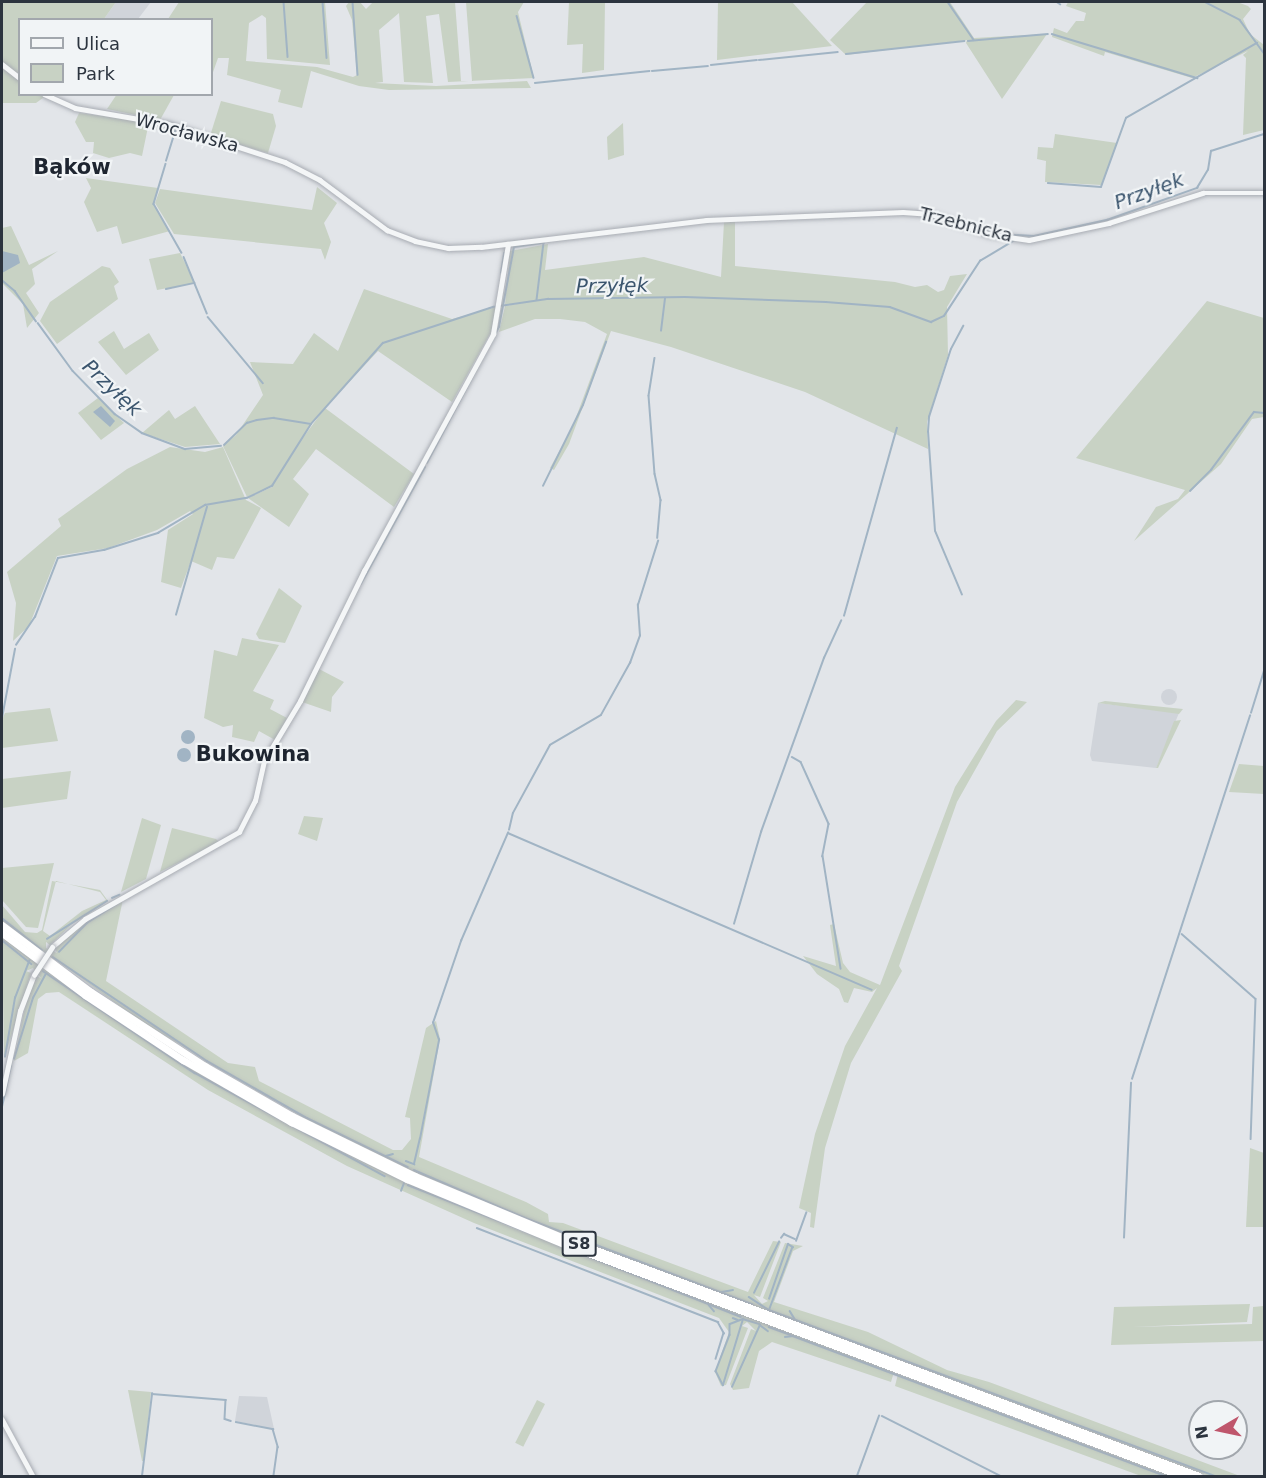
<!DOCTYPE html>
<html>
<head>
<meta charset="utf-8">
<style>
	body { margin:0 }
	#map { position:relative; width:1266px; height:1478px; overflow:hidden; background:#e2e5e9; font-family:"DejaVu Sans",sans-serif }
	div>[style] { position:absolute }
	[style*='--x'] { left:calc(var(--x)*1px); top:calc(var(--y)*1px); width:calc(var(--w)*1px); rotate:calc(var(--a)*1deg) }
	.built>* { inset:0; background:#d0d4da }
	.round { border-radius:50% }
	.green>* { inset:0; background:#c8d2c4; transform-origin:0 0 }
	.water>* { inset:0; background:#a1b4c4 }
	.stream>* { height:1.5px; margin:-0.75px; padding:0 0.75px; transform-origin:0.75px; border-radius:0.75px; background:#a1b4c4 }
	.roads { filter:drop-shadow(0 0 2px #a8acb3) drop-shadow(0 0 2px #a8acb3) }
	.tertiary>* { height:4.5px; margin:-2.25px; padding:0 2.25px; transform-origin:2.25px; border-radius:2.25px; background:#f4f6f7 }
	.motorway>* { height:7px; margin:-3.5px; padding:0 3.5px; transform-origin:3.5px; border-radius:3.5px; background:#fff }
	.bridges { filter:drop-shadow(0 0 2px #a8acb3) drop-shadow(0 0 2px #a8acb3) }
	.tertiary-bridge>* { height:4.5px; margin:-2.25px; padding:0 2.25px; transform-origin:2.25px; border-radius:2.25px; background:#f4f6f7 }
	span { translate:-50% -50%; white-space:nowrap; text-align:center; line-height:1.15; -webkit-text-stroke:4.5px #f1f4f6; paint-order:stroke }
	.shield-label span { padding:2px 4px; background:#f1f4f6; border:2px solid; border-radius:4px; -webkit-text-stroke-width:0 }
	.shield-label { font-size:16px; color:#2c343f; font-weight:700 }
	.street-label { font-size:18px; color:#2c343f }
	.water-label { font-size:20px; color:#3b556e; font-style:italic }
	.quarter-label { font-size:21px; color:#1e2530; font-weight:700 }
	.frame { position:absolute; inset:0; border:3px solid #2c343f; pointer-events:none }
	.legend { position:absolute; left:18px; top:18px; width:195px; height:78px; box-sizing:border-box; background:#f1f4f6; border:2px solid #a2a7ad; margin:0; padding:8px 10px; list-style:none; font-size:18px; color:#2c343f }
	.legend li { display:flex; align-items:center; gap:12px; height:30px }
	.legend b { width:30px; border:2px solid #a2a7ad }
	.north { position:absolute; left:1188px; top:1400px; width:60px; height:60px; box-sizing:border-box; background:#f1f4f6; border:2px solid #a2a7ad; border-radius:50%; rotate:261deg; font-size:16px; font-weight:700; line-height:24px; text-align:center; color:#2c343f }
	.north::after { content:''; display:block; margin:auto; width:21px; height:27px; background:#bf566c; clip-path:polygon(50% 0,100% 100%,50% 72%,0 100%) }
</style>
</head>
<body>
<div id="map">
	<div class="built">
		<i style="clip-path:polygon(116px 2px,151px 2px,138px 19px,104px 19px)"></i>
		<i class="round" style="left:1161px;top:689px;width:16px;height:16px"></i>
		<i style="clip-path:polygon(1098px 703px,1179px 713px,1156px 768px,1092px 761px,1090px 755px)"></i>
		<i style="clip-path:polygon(239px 1396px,267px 1397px,274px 1429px,235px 1421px)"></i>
	</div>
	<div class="green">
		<i style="clip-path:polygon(2px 2px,116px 2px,104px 19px,20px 20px,20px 94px,47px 95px,36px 103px,2px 103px)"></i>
		<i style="clip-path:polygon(179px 2px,325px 2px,330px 65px,267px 59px,266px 18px,262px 15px,249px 23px,246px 61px,317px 67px,353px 77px,357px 75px,352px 20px,346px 6px,349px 2px,360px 2px,366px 9px,373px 2px,455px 2px,461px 81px,472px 81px,466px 2px,524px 2px,518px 12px,534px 78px,448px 82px,439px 14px,426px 16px,433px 83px,404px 82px,399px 13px,379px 30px,383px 82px,375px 83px,436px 86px,527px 81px,531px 88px,389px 90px,359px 86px,311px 71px,302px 108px,278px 102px,281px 90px,227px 75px,229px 58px,218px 58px,212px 75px,212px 20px,168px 19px)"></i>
		<i style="clip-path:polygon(569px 2px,605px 2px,604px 70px,582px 73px,583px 44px,567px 45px)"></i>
		<i style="clip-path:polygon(718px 2px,792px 2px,832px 46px,717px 60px)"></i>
		<i style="clip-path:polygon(867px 2px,950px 2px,974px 38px,1047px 34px,1002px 99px,966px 43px,967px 40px,846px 55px,830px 40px)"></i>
		<i style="clip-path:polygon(1068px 2px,1237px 2px,1248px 6px,1251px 9px,1243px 19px,1250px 34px,1264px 45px,1264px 130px,1243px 135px,1246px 58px,1243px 55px,1248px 51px,1192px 78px,1105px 52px,1104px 56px,1052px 37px,1054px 28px,1067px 33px,1076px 21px,1084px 21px,1086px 13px,1066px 6px)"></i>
		<i style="clip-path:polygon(117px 94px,174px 94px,174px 95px,160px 120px,107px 109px)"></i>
		<i style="clip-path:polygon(221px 101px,273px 114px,276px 126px,268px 153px,210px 136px)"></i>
		<i style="clip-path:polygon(79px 113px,149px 122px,142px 156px,130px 153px,109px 158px,93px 153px,94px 142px,86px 142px,75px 122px)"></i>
		<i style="clip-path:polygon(623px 123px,624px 155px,608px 160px,607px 137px)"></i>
		<i style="clip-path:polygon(1055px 134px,1117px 143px,1101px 185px,1045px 182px,1046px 161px,1037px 159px,1038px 147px,1053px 148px)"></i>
		<i style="clip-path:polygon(86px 178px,158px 188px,154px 204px,170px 231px,122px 244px,117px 226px,97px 232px,84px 202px,91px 188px)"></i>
		<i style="clip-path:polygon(317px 187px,337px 203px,324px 223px,331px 242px,325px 260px,321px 249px,174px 234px,155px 203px,160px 189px,312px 210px)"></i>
		<i style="clip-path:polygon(724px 222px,735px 222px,735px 266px,895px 282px,915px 287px,927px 285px,938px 292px,944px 290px,950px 276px,967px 274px,947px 307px,948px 355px,927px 422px,928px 449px,805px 392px,671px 347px,611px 331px,569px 444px,554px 470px,550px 468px,572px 428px,607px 334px,585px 322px,560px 319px,535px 319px,499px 332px,505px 306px,539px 300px,505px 305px,510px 251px,548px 244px,545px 270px,644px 257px,721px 277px)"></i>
		<i style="clip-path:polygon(11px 226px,29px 265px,58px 251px,32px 269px,35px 284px,26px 293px,39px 313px,27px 328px,23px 304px,2px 283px,2px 228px)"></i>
		<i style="clip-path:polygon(180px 253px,195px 283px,157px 290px,149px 259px)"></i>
		<i style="clip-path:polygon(102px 266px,110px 268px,119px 282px,114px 286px,118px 299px,57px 344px,40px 321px,50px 302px)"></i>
		<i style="clip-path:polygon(364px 289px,452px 319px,496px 307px,491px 332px,452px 402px,378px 351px,311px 423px,291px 421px,310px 424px,302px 439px,325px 408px,414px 474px,394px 507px,316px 449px,293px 479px,309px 494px,289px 527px,248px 498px,272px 487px,281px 470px,272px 486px,247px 497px,223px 446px,236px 435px,263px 395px,250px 362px,293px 364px,314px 333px,338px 351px)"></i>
		<i style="clip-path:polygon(1207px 301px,1264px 318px,1264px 417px,1252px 419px,1221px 464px,1134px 541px,1156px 507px,1178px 499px,1185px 490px,1076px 458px)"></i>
		<i style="clip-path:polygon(114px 331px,124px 349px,149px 333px,159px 350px,126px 375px,98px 342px)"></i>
		<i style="clip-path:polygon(98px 398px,124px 423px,101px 440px,78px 413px)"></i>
		<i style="clip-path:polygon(195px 406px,220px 444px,185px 447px,142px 433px,169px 410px,175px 419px)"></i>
		<i style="clip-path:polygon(170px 447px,205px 452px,223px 447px,246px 500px,261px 508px,234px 559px,217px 557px,212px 570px,191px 561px,181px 588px,161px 582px,168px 530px,193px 514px,190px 511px,157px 530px,108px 548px,57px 556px,29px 626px,13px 641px,16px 603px,7px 572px,61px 526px,58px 519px,127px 469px)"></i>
		<i style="clip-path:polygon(279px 588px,302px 606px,285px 643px,259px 639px,256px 634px)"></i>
		<i style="clip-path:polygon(242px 638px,279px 645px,253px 691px,274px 700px,270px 709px,287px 718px,275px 740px,259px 731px,254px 742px,232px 737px,233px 725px,223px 727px,204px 718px,214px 650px,237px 656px)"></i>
		<i style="clip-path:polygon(319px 669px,344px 682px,332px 697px,331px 712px,302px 702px)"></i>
		<i style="clip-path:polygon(1016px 700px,1027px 702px,997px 731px,957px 802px,899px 966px,902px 971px,851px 1063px,825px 1148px,814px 1228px,810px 1227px,811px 1213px,799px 1208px,815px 1134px,845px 1046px,877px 988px,872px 992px,854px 988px,848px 1003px,844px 1002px,839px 989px,817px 974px,803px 956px,836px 966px,830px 925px,834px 924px,843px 963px,850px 972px,880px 985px,955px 787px,996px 721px)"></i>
		<i style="clip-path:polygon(1105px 701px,1183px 709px,1179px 714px,1098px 703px)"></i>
		<i style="clip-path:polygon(50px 708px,58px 741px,2px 748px,2px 720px,5px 713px)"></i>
		<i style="clip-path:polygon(1181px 720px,1158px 768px,1156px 768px,1174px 721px)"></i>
		<i style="clip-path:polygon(1239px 764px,1264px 766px,1264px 794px,1229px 792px)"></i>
		<i style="clip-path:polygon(71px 771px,67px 799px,2px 808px,2px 779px)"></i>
		<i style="clip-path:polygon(304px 816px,323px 818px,317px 841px,298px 834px)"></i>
		<i style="clip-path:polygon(142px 818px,161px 825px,146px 879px,121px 892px)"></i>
		<i style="clip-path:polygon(172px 828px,216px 839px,219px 842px,160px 872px)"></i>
		<i style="clip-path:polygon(54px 863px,38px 928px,26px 927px,2px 900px,2px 868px)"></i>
		<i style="clip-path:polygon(evenodd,52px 881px,100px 890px,108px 901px,72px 924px,50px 945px,46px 942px,46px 948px,57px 953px,55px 948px,83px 923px,123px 899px,106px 981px,228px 1063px,255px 1067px,259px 1081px,393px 1150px,402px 1150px,411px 1139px,410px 1118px,405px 1117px,426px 1028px,436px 1021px,440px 1039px,419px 1157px,526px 1202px,548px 1214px,549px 1222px,563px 1223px,748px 1292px,773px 1241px,781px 1242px,760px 1297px,754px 1295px,762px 1304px,768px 1301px,763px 1298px,785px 1243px,803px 1246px,793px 1251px,774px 1302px,868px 1332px,947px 1370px,989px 1382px,1240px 1476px,1209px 1476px,570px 1237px,407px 1169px,306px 1119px,142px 1022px,2px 921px,2px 905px,25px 932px,37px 933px,42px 930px,52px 881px,56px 881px,100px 892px,106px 900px,82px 911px,50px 936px,43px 931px,56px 881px)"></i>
		<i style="clip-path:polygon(2px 937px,156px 1047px,334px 1148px,510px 1227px,894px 1372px,891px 1382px,772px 1342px,759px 1351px,749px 1388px,733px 1390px,730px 1384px,751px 1329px,756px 1331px,747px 1322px,742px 1326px,748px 1328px,726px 1385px,721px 1386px,715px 1372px,729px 1332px,719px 1318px,474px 1223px,347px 1166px,208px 1090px,59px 992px,46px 993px,38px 999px,28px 1053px,14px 1061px,27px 997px,36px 976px,41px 978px,33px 968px,26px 971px,31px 973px,4px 1059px)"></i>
		<i style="clip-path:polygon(1250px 1148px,1264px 1153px,1264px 1227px,1246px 1227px)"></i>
		<i style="clip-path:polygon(1250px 1304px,1247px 1322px,1132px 1327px,1252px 1324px,1253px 1307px,1264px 1306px,1264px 1341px,1111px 1345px,1114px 1307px)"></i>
		<i style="clip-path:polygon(898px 1374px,1076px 1441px,1171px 1476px,1141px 1476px,895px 1386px)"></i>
		<i style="clip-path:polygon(128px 1390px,151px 1392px,144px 1461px,142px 1461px)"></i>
		<i style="left:537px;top:1400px;width:9px;height:48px;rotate:27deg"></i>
	</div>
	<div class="water">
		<i style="clip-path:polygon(2px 251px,18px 255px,20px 263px,2px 273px)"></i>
		<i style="clip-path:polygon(101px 406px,115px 421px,110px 427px,93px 412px)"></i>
		<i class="round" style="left:181px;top:730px;width:14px;height:14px"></i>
		<i class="round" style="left:177px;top:748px;width:14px;height:14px"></i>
	</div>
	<div class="stream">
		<i style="--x:284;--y:2;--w:55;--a:85.8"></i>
		<i style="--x:323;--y:2;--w:56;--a:85.9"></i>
		<i style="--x:353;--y:2;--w:73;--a:86.1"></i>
		<i style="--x:948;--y:2;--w:46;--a:55.6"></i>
		<i style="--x:1057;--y:2;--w:4;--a:34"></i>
		<i style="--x:1205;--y:2;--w:39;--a:27"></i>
		<i style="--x:1240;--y:20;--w:41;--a:54"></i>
		<i style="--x:517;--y:16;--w:64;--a:74.7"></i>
		<i style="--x:1052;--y:34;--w:152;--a:16.9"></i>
		<i style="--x:968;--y:41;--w:80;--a:-5"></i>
		<i style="--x:846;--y:54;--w:119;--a:-6.3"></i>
		<i style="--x:759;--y:60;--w:79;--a:-5.8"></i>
		<i style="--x:711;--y:65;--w:46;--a:-6.2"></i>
		<i style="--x:652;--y:71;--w:56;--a:-5.1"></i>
		<i style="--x:535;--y:83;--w:115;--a:-6"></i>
		<i style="--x:166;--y:161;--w:31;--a:-73"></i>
		<i style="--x:166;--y:164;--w:42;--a:106.7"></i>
		<i style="--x:154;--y:204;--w:56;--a:60.3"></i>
		<i style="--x:1048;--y:183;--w:53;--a:4.3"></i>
		<i style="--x:1101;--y:187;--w:73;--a:-70.1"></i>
		<i style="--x:1126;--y:118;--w:151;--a:-29.8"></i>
		<i style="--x:1015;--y:235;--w:19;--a:3"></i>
		<i style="--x:1034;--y:236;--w:75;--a:-12.4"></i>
		<i style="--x:1107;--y:220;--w:96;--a:-19.6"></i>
		<i style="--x:1197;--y:188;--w:21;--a:-59"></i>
		<i style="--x:1208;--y:170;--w:19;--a:-81"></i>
		<i style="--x:1211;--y:151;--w:56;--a:-17.8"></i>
		<i style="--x:184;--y:257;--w:61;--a:67.7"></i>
		<i style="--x:501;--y:273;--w:20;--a:-81"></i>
		<i style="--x:2;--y:280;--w:17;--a:40"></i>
		<i style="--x:15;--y:291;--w:37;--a:55"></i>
		<i style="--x:166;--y:289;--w:29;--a:-12"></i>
		<i style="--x:208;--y:317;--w:86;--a:50.2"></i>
		<i style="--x:38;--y:323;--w:59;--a:53.9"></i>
		<i style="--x:73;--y:371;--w:60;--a:45.7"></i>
		<i style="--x:115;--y:414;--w:33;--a:35"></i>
		<i style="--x:142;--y:433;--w:46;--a:20.4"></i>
		<i style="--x:185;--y:449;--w:36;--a:-5"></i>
		<i style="--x:661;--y:331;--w:33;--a:-83"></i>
		<i style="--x:655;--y:358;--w:38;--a:99"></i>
		<i style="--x:649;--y:396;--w:78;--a:85.6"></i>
		<i style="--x:655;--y:474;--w:27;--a:77"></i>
		<i style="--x:661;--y:500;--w:38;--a:95"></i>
		<i style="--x:224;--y:445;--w:32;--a:-44"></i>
		<i style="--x:247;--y:423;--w:10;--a:-17"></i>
		<i style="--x:257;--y:420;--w:17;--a:-7"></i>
		<i style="--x:274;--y:418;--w:36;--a:9"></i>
		<i style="--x:427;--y:463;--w:154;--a:-62.1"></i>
		<i style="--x:499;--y:327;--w:81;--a:-79.4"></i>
		<i style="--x:514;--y:247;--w:30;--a:-8"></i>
		<i style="--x:544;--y:243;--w:57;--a:97"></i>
		<i style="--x:543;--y:486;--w:90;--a:-63.7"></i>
		<i style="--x:583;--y:405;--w:67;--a:-69.9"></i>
		<i style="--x:1190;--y:491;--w:30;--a:-45"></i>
		<i style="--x:1211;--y:470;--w:72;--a:-53.4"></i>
		<i style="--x:1254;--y:412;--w:10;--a:6"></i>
		<i style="--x:247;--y:498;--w:28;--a:-26"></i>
		<i style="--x:272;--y:486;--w:73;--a:-57.8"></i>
		<i style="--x:311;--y:424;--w:108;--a:-48.4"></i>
		<i style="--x:383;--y:343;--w:116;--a:-18.1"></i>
		<i style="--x:493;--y:307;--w:56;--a:-8.3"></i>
		<i style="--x:548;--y:299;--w:137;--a:-0.8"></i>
		<i style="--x:685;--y:297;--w:141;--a:2"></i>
		<i style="--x:826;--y:302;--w:64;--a:4.5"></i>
		<i style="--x:890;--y:307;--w:44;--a:20.1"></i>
		<i style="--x:931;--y:322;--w:14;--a:-25"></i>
		<i style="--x:944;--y:316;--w:66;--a:-56.8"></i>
		<i style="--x:980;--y:261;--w:39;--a:-31"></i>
		<i style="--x:361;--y:584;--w:133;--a:-61.3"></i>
		<i style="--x:962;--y:595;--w:69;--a:-112.9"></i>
		<i style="--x:935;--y:531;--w:99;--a:-94"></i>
		<i style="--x:928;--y:432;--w:15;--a:-86"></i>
		<i style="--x:929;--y:417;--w:71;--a:-72.1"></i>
		<i style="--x:951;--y:349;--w:26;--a:-62"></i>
		<i style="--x:176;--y:615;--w:112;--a:-74"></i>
		<i style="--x:844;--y:616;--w:195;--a:-74.3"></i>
		<i style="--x:16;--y:645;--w:34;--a:-56"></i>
		<i style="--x:35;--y:617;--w:63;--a:-68.7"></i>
		<i style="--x:58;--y:558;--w:47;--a:-9.9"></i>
		<i style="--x:104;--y:550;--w:57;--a:-17.5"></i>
		<i style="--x:158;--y:533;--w:55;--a:-30.8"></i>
		<i style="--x:205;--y:505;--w:42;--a:-9.7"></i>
		<i style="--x:1251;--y:713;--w:44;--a:-72.8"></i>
		<i style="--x:2;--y:718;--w:70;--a:-79.3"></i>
		<i style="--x:792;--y:757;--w:10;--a:29"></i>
		<i style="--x:801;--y:762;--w:68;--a:65.7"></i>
		<i style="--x:829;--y:824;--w:33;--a:101"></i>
		<i style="--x:823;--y:856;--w:114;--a:80.9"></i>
		<i style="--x:509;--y:830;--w:17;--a:-77"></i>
		<i style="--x:513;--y:813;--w:77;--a:-61.4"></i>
		<i style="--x:550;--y:745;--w:59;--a:-30.5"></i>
		<i style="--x:601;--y:715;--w:60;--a:-60.9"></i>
		<i style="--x:630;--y:663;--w:29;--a:-70"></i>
		<i style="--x:640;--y:636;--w:31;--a:-94"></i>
		<i style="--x:638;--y:605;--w:67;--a:-72.6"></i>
		<i style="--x:112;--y:898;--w:8;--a:-23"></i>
		<i style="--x:2;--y:918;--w:51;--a:38.7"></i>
		<i style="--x:734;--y:924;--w:96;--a:-73.6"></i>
		<i style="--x:761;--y:832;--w:185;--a:-70.1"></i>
		<i style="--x:824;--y:658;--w:41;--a:-65.3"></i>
		<i style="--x:1182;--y:934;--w:98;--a:41.3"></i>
		<i style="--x:1256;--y:999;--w:140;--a:92"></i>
		<i style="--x:47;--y:939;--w:71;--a:-32.3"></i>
		<i style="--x:2;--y:940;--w:38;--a:39"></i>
		<i style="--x:59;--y:952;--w:40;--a:-46"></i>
		<i style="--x:87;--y:923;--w:46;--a:-32.7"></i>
		<i style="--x:53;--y:957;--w:186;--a:34"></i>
		<i style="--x:207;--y:1061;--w:115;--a:29.7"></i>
		<i style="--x:307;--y:1118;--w:112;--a:25.9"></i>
		<i style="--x:43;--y:971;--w:183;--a:33.9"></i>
		<i style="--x:195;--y:1073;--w:216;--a:28.5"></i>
		<i style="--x:5;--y:1057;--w:60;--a:-80.4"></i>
		<i style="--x:15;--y:998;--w:40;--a:-69"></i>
		<i style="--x:14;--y:1059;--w:64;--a:-72.7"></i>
		<i style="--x:33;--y:998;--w:26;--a:-62"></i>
		<i style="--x:1132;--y:1079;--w:382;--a:-72"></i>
		<i style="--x:2;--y:1107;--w:42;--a:-77.6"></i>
		<i style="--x:386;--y:1156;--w:7;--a:-16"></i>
		<i style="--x:406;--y:1161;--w:9;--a:21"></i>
		<i style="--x:414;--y:1164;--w:26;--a:-77"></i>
		<i style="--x:420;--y:1139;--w:101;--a:-79.1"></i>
		<i style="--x:439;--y:1040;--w:18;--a:-109"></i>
		<i style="--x:433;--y:1023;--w:87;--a:-71.1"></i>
		<i style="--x:461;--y:941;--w:118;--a:-66.5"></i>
		<i style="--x:508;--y:833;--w:396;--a:23.3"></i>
		<i style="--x:414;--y:1170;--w:124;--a:23.3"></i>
		<i style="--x:528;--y:1219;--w:240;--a:20.8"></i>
		<i style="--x:408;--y:1185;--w:358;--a:21.6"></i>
		<i style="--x:401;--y:1191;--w:9;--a:-69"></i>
		<i style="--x:477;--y:1228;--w:259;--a:21.3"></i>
		<i style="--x:718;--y:1322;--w:13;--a:61"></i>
		<i style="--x:724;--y:1333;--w:27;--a:107"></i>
		<i style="--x:781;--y:1238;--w:5;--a:-53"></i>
		<i style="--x:784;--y:1234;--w:12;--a:24"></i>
		<i style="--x:1124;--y:1238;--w:155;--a:-87.4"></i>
		<i style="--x:796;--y:1241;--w:30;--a:-70"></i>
		<i style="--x:722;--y:1292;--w:11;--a:-10"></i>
		<i style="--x:754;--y:1293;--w:57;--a:-63.9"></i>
		<i style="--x:749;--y:1297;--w:24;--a:33"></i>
		<i style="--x:769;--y:1310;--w:476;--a:20.4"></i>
		<i style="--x:769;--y:1299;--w:58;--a:-70.9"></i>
		<i style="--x:788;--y:1244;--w:6;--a:31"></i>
		<i style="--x:793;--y:1247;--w:66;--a:110.4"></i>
		<i style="--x:709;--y:1305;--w:8;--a:50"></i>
		<i style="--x:790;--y:1311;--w:9;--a:58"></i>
		<i style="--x:733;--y:1318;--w:5;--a:22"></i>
		<i style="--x:730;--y:1324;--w:11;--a:90"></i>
		<i style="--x:730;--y:1335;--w:39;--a:111"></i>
		<i style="--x:716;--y:1371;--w:16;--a:63"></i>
		<i style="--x:723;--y:1385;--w:69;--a:-73.1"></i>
		<i style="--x:730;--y:1324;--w:14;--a:-21"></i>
		<i style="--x:743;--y:1319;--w:17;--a:17"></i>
		<i style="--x:769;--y:1327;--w:23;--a:20"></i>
		<i style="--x:785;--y:1337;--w:8;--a:-7"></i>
		<i style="--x:793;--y:1336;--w:397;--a:20.6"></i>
		<i style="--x:732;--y:1387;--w:68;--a:-65.7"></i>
		<i style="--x:760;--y:1325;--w:10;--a:37"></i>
		<i style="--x:882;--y:1416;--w:133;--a:26.8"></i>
		<i style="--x:236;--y:1422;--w:38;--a:11"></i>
		<i style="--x:273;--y:1429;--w:19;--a:74"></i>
		<i style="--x:278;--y:1447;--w:29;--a:98"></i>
		<i style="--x:142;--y:1476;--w:83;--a:-83"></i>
		<i style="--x:152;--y:1394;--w:74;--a:4.6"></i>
		<i style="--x:226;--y:1400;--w:19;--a:93"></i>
		<i style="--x:225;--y:1419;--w:6;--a:18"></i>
		<i style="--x:857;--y:1476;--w:64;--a:-69.9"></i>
	</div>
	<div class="roads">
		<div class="tertiary">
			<i style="--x:2;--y:64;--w:23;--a:38"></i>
			<i style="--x:44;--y:94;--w:34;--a:24"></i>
			<i style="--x:75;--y:108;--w:94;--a:9.8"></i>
			<i style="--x:168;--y:124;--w:123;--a:18"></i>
			<i style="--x:285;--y:162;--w:39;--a:27"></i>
			<i style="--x:320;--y:180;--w:84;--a:36.7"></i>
			<i style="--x:387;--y:230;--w:30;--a:21"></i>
			<i style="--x:415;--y:241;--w:34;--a:12"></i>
			<i style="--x:448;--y:248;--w:33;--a:-2"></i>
			<i style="--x:481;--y:247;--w:227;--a:-6.8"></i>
			<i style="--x:706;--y:220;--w:197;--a:-2.3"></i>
			<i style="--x:903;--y:212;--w:28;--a:4"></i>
			<i style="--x:931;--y:214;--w:60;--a:19.3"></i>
			<i style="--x:988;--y:234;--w:41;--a:8.3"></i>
			<i style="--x:1029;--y:240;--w:82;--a:-12"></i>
			<i style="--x:1109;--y:223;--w:99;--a:-17.7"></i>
			<i style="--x:1203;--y:193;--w:61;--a:0"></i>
			<i style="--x:52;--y:947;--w:43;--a:-40.3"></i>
			<i style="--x:85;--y:919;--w:177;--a:-29.5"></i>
			<i style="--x:239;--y:832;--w:35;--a:-63"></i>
			<i style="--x:255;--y:801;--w:41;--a:-77.3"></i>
			<i style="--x:264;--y:761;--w:70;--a:-59"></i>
			<i style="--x:300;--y:701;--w:145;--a:-63.8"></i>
			<i style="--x:364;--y:571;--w:270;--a:-61.4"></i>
			<i style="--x:493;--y:334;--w:91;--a:-80.5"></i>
			<i style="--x:2;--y:1094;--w:85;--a:-77.8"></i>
			<i style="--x:20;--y:1011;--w:39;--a:-69"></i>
			<i style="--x:2;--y:1419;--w:65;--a:61.5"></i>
		</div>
		<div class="motorway">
			<i style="--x:2;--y:925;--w:111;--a:37"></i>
			<i style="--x:91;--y:992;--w:136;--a:33"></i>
			<i style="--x:205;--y:1066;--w:100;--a:29.9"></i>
			<i style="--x:292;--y:1116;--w:137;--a:26"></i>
			<i style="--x:415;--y:1176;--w:161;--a:22.6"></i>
			<i style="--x:564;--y:1238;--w:678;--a:20.55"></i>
			<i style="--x:2;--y:933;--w:104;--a:36.8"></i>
			<i style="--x:85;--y:995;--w:118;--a:33.6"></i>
			<i style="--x:183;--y:1060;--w:125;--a:29.9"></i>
			<i style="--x:291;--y:1122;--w:129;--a:26.2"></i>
			<i style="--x:407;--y:1179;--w:170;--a:22.5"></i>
			<i style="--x:564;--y:1244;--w:660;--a:20.58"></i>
		</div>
	</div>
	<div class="bridges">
		<div class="tertiary-bridge">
			<i style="--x:34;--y:975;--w:33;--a:-57"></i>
		</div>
	</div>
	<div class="shield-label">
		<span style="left:579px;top:1244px">S8</span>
	</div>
	<div class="street-label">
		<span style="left:187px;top:133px;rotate:15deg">Wrocławska</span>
		<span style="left:966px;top:225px;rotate:14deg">Trzebnicka</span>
	</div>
	<div class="water-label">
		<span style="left:1149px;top:191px;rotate:-20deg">Przyłęk</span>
		<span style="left:612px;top:286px;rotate:-1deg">Przyłęk</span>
		<span style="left:112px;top:388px;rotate:43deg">Przyłęk</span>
	</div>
	<div class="quarter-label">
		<span style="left:72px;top:167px">Bąków</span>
		<span style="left:253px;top:754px">Bukowina</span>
	</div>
	<div class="frame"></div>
	<ul class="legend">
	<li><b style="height:8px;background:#f4f6f7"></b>Ulica</li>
	<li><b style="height:16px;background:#c8d2c4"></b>Park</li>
	</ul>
	<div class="north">N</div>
</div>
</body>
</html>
